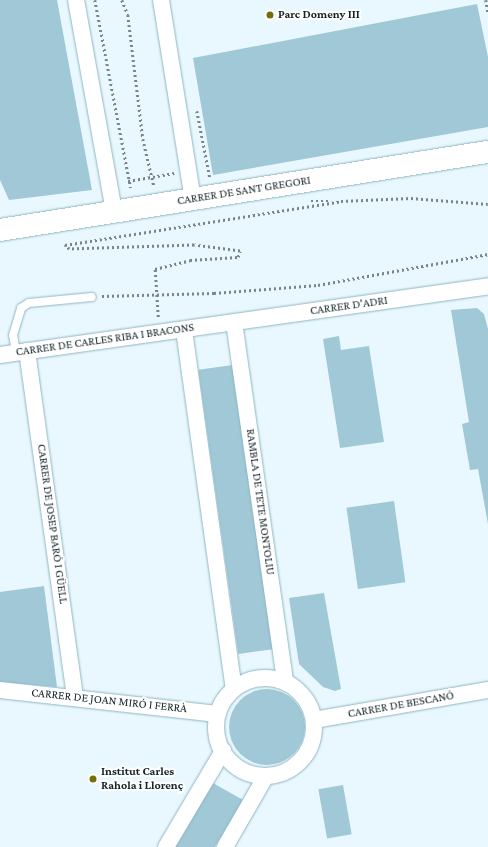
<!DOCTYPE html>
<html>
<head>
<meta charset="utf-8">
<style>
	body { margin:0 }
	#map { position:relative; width:488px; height:847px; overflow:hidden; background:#e8f8fe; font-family:"Crimson Pro",serif }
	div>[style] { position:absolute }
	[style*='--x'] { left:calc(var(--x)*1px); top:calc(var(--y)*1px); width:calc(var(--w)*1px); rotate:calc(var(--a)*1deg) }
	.green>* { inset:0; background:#a1c8d7; transform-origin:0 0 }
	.round { border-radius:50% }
	.path>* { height:2.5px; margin-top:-1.25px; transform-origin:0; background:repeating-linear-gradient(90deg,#76868b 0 2px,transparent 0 5px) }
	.roads { filter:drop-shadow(0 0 1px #8fb5c3) drop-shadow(0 0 1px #8fb5c3) }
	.service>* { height:8px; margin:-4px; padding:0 4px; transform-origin:4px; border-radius:4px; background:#fff }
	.minor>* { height:16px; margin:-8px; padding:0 8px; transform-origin:8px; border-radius:8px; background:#fff }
	.minor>.ring { margin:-8px; padding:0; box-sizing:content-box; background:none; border:16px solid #fff; border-radius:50% }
	.secondary>* { height:22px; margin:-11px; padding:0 11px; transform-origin:11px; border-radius:11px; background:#fff }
	.dots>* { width:11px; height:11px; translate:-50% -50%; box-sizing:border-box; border:2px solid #fff; border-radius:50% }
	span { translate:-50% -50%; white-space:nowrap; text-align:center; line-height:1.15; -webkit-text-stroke:4px #fff; paint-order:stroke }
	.poi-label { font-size:12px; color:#142328; font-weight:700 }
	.left { translate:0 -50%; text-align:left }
	.street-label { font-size:12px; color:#142328 }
</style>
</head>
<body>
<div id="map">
	<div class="green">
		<i style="clip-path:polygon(0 0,57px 0,92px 190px,9px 200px,0 180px)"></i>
		<i style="clip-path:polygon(477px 4px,488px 57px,488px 127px,213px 175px,193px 58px)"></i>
		<i style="clip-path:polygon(477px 308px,484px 314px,488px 329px,488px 524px,478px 469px,470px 470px,462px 424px,469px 422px,451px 310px)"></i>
		<i style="clip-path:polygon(339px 336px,341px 350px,369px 346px,384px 442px,340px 448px,323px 339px)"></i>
		<i style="left:233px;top:365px;width:287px;height:35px;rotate:82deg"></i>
		<i style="left:394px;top:501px;width:82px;height:48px;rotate:82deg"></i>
		<i style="clip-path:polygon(44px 586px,57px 687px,0 682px,0 592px)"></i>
		<i style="clip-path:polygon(324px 593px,341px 689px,335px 691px,323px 687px,299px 664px,289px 598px)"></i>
		<i class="round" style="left:229px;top:689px;width:76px;height:76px"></i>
		<i style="clip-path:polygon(213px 783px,243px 800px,215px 847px,175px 847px)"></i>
		<i style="left:343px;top:785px;width:50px;height:25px;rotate:80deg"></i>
	</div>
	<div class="path">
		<i style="--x:95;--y:0;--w:191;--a:79.2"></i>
		<i style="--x:122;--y:0;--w:16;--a:68"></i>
		<i style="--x:128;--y:15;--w:125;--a:83.1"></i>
		<i style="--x:143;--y:139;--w:48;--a:76.8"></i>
		<i style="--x:486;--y:0;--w:12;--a:81"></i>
		<i style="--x:197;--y:111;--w:68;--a:79"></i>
		<i style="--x:128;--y:181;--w:47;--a:-9.9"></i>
		<i style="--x:311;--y:201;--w:19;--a:0"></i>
		<i style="--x:341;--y:201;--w:70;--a:-2.5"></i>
		<i style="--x:411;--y:198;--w:77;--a:4.5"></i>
		<i style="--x:102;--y:296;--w:112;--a:-1.5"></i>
		<i style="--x:214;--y:293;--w:104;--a:-4.4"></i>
		<i style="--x:318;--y:285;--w:173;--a:-10.3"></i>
		<i style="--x:158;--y:317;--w:48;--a:-93.6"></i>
		<i style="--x:155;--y:269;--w:36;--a:-14"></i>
		<i style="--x:190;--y:260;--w:48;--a:-3.6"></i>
		<i style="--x:238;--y:257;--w:6;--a:-72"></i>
		<i style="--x:240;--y:251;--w:46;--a:-172.6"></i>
		<i style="--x:194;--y:245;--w:125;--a:178.2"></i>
		<i style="--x:69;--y:249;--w:6;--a:-135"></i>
		<i style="--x:65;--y:245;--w:280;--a:-9"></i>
	</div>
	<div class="roads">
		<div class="service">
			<i style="--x:16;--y:353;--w:18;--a:-99"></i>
			<i style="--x:13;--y:335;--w:28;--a:-73"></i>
			<i style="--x:21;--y:308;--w:9;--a:-32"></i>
			<i style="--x:29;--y:303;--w:63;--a:-5.4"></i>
		</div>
		<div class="minor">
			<i style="--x:76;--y:0;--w:214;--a:79.8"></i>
			<i style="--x:161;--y:0;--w:202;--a:80.9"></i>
			<i style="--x:234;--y:322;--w:364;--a:81.9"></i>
			<i style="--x:184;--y:330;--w:362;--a:82.1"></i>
			<i style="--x:27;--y:351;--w:349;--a:82.1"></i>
			<i style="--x:0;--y:355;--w:493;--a:-8"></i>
			<i class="ring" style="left:216px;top:678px;width:82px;height:82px"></i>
			<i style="--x:0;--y:690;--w:219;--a:6.3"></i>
			<i style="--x:314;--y:720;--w:177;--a:-9.8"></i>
			<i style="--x:166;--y:847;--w:112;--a:-59.3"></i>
			<i style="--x:225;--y:847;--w:82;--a:-60"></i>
		</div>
		<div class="secondary">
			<i style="--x:0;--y:230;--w:494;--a:-9.1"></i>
		</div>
	</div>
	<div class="dots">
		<i style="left:270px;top:15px;background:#766c08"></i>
		<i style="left:93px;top:779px;background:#766c08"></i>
	</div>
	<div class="poi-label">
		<span class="left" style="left:278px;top:15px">Parc Domeny III</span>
		<span class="left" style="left:101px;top:779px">Institut Carles<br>Rahola i Llorenç</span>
	</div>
	<div class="street-label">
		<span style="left:244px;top:191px;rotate:-9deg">CARRER DE SANT GREGORI</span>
		<span style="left:349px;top:306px;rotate:-8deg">CARRER D'ADRI</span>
		<span style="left:105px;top:340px;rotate:-8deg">CARRER DE CARLES RIBA I BRACONS</span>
		<span style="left:260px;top:502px;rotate:82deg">RAMBLA DE TETE MONTOLIU</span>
		<span style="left:52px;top:524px;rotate:82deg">CARRER DE JOSEP BARÓ I GÜELL</span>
		<span style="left:109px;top:701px;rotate:6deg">CARRER DE JOAN MIRÓ I FERRÀ</span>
		<span style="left:401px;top:705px;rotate:-10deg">CARRER DE BESCANÓ</span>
	</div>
</div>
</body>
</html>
